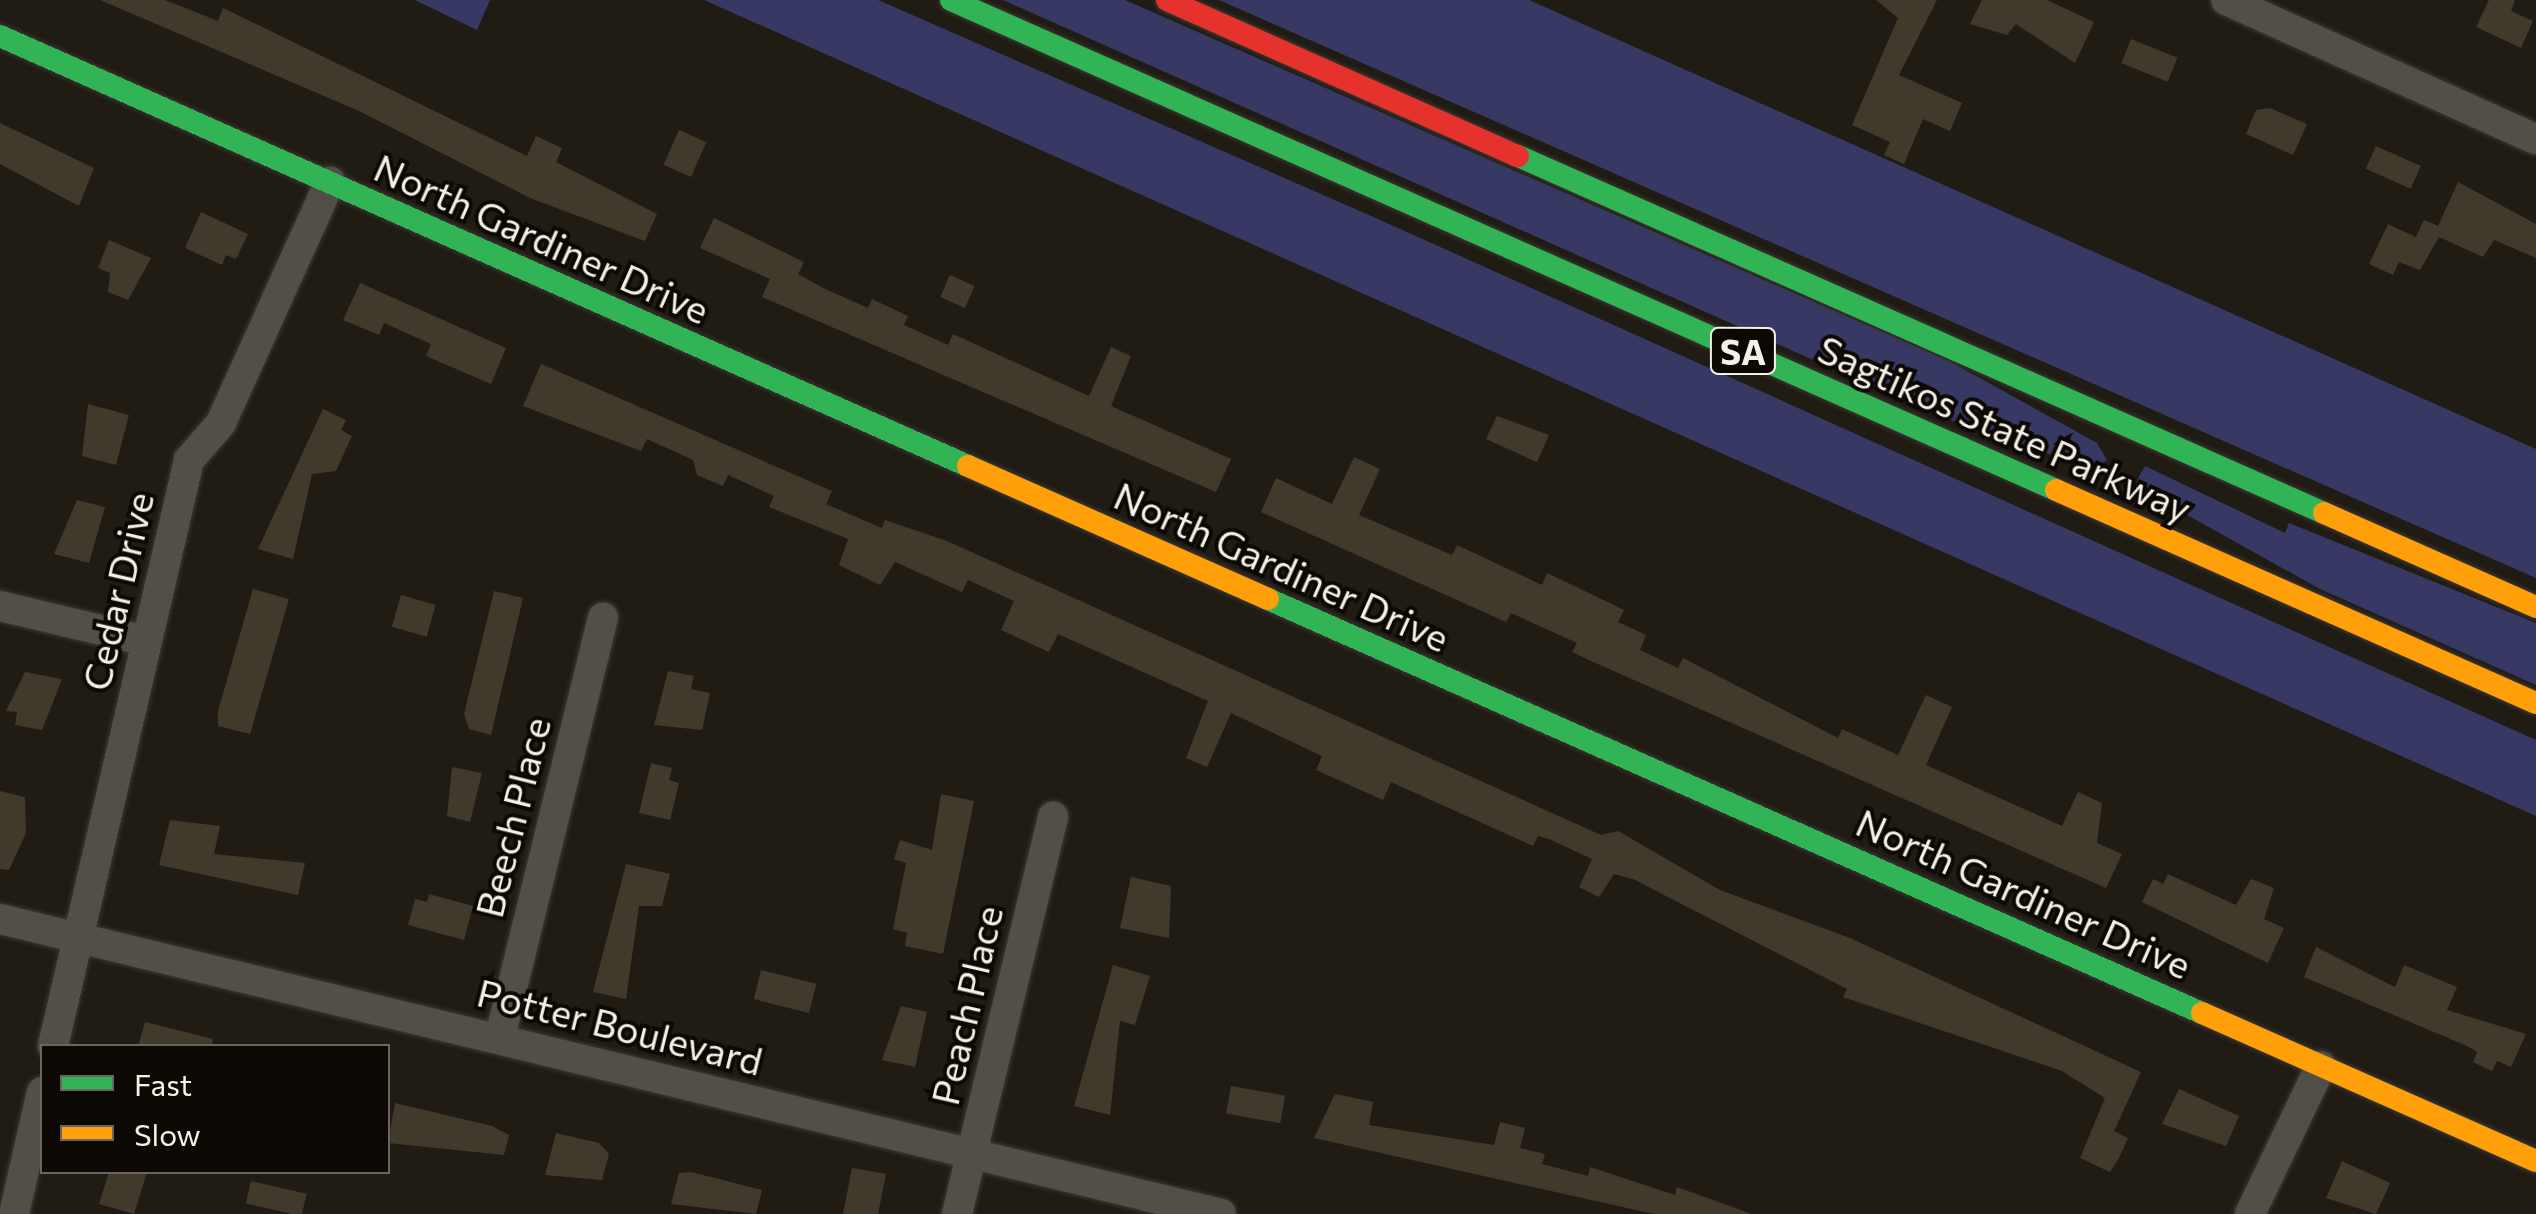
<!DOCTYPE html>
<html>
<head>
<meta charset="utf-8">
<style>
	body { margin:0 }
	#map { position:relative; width:2536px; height:1214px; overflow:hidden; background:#201c14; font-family:Commissioner,sans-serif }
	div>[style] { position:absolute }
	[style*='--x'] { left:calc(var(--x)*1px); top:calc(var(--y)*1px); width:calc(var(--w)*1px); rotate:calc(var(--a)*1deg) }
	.green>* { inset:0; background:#373964 }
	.building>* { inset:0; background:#413a2c; transform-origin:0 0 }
	.roads { filter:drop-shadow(0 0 2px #3c3833) drop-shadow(0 0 2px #3c3833) }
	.street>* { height:30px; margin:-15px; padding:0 15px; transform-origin:15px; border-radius:15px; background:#524f47 }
	.fast>* { height:22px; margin:-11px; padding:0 11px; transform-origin:11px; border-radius:11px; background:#30b455 }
	.slow>* { height:22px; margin:-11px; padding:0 11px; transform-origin:11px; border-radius:11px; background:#ff9f0a }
	.jam>* { height:22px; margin:-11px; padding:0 11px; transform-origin:11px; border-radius:11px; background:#e5322d }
	span { translate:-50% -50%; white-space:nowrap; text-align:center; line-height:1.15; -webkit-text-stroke:8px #0c0804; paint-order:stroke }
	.shield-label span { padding:2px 8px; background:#0c0804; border:2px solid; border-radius:8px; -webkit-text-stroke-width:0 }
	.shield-label { font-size:35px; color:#f6f1e7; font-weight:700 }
	.street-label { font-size:38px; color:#f6f1e7 }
	.legend { position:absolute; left:40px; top:1044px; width:350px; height:130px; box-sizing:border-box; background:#0c0804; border:2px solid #6a655f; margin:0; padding:12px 18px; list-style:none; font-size:30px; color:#f6f1e7 }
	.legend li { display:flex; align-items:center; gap:20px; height:50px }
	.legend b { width:50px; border:2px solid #6a655f }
</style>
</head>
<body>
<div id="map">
	<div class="green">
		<i style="clip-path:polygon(415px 0,490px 0,477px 30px)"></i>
		<i style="clip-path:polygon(704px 0,878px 0,1378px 219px,2536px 740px,2536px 816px)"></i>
		<i style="clip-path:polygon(1003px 0,1125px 0,1949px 361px,2097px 443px,2107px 460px,2093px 469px,1942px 417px)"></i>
		<i style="clip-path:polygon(1219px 0,1529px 0,2536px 449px,2536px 578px)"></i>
		<i style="clip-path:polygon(2145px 466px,2285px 533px,2289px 523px,2536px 623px,2536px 685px,2320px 589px,2146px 492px,2136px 482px)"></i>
	</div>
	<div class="building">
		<i style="clip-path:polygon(100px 0,165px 0,218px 21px,223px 8px,527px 156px,536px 136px,562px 148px,556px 162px,657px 214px,645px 241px,530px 198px,359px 111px)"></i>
		<i style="clip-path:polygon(1876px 0,1937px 0,1899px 75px,1962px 103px,1950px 131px,1923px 119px,1904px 164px,1884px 155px,1890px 142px,1852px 125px,1898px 18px)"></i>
		<i style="clip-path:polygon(1982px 0,2047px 0,2094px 22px,2075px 63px,2016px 24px,2007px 35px,1970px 24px)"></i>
		<i style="clip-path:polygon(2489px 0,2515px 0,2511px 11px,2533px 21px,2521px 48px,2476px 27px)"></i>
		<i style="left:2131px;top:39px;width:50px;height:26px;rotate:22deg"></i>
		<i style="clip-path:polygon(2270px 108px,2307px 124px,2293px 155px,2246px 134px,2256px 110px)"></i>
		<i style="clip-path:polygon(0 123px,94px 168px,79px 206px,0 164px)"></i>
		<i style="left:679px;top:130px;width:30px;height:38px;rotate:24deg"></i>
		<i style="left:2376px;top:146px;width:49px;height:25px;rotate:24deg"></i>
		<i style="clip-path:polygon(2458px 182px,2536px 224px,2536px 258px,2494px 240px,2483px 257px,2439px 237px,2420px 270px,2399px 262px,2393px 275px,2369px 264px,2388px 224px,2416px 237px,2424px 220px,2438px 226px)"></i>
		<i style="clip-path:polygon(201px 212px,248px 234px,236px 259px,226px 255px,222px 265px,185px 248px)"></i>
		<i style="clip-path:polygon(714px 218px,804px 262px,798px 274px,823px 288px,868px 308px,872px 299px,908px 316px,904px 325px,948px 345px,953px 334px,1089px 396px,1111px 347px,1131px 356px,1111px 406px,1231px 459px,1216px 492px,762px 297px,770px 279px,700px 248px)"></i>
		<i style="clip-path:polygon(109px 240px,151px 258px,128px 300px,108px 292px,110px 273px,98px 268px)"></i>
		<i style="left:950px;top:275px;width:27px;height:24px;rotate:24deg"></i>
		<i style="clip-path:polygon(360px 283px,506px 348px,491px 384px,426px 356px,431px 344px,384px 323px,379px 335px,343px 320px)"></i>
		<i style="clip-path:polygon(541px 364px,832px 491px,826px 504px,882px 528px,885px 520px,947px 541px,1601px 835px,1618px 831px,1720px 890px,1850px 938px,2141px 1072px,2114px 1131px,2128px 1138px,2119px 1158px,2110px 1172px,2080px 1158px,2105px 1098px,2062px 1071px,1843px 997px,1847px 989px,1633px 879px,1614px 874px,1599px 897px,1579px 887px,1592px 859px,1549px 839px,1538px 836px,1533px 846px,1391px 782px,1383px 800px,1316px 770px,1322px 756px,1231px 713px,1207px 767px,1186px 758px,1208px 701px,1058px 634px,1049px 652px,1001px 630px,1014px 601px,968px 580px,962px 592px,895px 562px,880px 585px,839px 565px,848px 539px,769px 507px,774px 496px,728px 475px,723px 486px,697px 475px,693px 460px,647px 439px,641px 451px,523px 406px)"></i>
		<i style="clip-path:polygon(88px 404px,129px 415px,116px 465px,82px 456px)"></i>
		<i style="clip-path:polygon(323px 409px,346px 420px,341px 430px,352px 436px,336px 471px,312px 474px,293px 559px,258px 549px)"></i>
		<i style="clip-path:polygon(1497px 416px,1549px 435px,1537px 462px,1486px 439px)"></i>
		<i style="clip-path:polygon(1354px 457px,1380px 469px,1359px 515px,1452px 555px,1457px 545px,1542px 585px,1547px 573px,1566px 582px,1624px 610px,1618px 622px,1646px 635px,1640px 650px,1678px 668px,1683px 658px,1838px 738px,1842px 729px,1898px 755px,1926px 695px,1952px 707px,1926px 765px,2062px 826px,2078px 792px,2102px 803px,2097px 843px,2122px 854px,2106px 888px,1591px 661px,1572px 652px,1577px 643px,1511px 613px,1506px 622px,1261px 512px,1276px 478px,1332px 504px)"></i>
		<i style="clip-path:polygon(77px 500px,105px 507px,89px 563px,54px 554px)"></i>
		<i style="clip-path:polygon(253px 589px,289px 599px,250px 734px,218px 726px,218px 711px)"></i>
		<i style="clip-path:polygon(494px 591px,523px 598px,491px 735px,469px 729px,464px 714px)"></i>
		<i style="left:401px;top:595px;width:36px;height:33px;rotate:16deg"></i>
		<i style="clip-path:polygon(668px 671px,694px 676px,691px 689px,710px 693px,702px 730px,654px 725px)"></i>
		<i style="clip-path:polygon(25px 672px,62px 679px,42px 730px,15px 725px,17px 712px,6px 711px)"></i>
		<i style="clip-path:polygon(651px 763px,672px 768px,669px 780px,679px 783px,670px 820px,639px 813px)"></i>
		<i style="clip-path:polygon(452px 767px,482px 773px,470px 822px,447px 816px)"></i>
		<i style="clip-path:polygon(0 791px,25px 797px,26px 833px,9px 870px,0 869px)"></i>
		<i style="clip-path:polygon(941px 794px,974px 801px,943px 954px,905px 946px,907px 933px,893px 929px,906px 863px,894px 859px,900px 840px,932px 850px)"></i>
		<i style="clip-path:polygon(170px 820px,220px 826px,214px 854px,305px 863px,298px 895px,159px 865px)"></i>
		<i style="clip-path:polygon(626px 864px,670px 874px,662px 906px,639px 906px,626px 999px,593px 992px)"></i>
		<i style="clip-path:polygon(2168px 874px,2236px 905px,2251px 879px,2274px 888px,2264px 919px,2284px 928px,2268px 963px,2142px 902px,2153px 879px,2163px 884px)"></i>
		<i style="clip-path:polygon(1131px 877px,1171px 886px,1169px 938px,1120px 928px)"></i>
		<i style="clip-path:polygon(429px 894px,473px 906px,464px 940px,408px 925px,415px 899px,427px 902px)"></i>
		<i style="clip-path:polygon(2316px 947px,2395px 987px,2404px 965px,2457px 987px,2447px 1010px,2526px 1034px,2511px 1067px,2497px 1061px,2492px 1071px,2473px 1062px,2477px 1052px,2467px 1046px,2304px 977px)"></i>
		<i style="clip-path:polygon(1113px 965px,1150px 976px,1135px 1025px,1120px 1021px,1110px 1115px,1074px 1106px)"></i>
		<i style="left:761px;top:970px;width:57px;height:30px;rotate:14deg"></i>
		<i style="clip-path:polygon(901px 1006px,927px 1012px,915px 1067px,882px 1060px)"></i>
		<i style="clip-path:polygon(145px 1022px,213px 1039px,212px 1046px,138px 1046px)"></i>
		<i style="left:1231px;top:1086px;width:55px;height:28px;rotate:10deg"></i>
		<i style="clip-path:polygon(2179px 1089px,2239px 1116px,2226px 1146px,2162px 1124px)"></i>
		<i style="clip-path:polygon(1335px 1094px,1373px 1102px,1369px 1125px,1494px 1145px,1500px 1122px,1525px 1128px,1520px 1148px,1545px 1154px,1542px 1164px,1588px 1176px,1590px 1167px,1675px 1195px,1677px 1187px,1752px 1214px,1654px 1214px,1314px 1138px)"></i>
		<i style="clip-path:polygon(395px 1103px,492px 1126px,509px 1135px,504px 1155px,388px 1143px)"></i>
		<i style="clip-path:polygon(556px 1133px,599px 1143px,609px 1154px,602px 1180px,545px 1175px)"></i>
		<i style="clip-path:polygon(2342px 1161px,2390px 1183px,2376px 1214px,2326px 1198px)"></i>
		<i style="clip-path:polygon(852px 1168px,886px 1174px,878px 1214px,843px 1214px)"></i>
		<i style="clip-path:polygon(109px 1172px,147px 1172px,134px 1214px,99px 1204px)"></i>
		<i style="clip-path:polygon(691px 1172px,762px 1190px,756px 1214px,671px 1204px,679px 1173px)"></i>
		<i style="left:251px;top:1181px;width:57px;height:23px;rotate:13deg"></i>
	</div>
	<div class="roads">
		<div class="street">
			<i style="--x:2226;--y:0;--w:340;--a:24.2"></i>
			<i style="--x:0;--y:606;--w:151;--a:13.4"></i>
			<i style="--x:0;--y:919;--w:1256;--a:13.58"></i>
			<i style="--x:500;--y:1037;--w:432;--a:-76.2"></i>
			<i style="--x:53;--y:1046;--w:602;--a:-76.93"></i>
			<i style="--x:189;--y:460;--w:49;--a:-49.1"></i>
			<i style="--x:221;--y:423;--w:265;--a:-65.7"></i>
			<i style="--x:14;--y:1214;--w:125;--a:-77.1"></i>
			<i style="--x:957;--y:1214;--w:409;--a:-76.4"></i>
			<i style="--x:2250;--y:1214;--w:164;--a:-64.4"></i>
		</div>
		<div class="fast">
			<i style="--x:951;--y:0;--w:1209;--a:23.91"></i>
			<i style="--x:0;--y:36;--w:1059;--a:23.95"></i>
			<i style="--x:1518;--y:156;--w:882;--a:23.89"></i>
			<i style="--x:1268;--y:599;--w:1022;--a:23.91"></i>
		</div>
		<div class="slow">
			<i style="--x:968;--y:466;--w:328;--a:23.9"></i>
			<i style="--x:2056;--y:490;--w:525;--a:23.93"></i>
			<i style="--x:2324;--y:513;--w:232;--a:23.9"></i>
			<i style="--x:2202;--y:1013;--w:365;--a:23.9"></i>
		</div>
		<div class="jam">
			<i style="--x:1167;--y:0;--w:384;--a:24"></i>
		</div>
	</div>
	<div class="shield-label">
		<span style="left:1743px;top:351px">SA</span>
	</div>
	<div class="street-label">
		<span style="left:542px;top:238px;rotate:24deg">North Gardiner Drive</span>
		<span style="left:2005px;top:428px;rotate:24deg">Sagtikos State Parkway</span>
		<span style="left:1282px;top:566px;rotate:24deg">North Gardiner Drive</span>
		<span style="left:117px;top:591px;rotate:-77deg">Cedar Drive</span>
		<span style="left:512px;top:817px;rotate:-76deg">Beech Place</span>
		<span style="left:2024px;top:893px;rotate:24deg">North Gardiner Drive</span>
		<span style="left:966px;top:1005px;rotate:-77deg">Peach Place</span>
		<span style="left:620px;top:1026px;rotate:14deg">Potter Boulevard</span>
	</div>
	<ul class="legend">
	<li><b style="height:12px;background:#30b455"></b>Fast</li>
	<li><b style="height:12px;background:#ff9f0a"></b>Slow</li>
	</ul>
</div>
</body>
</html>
